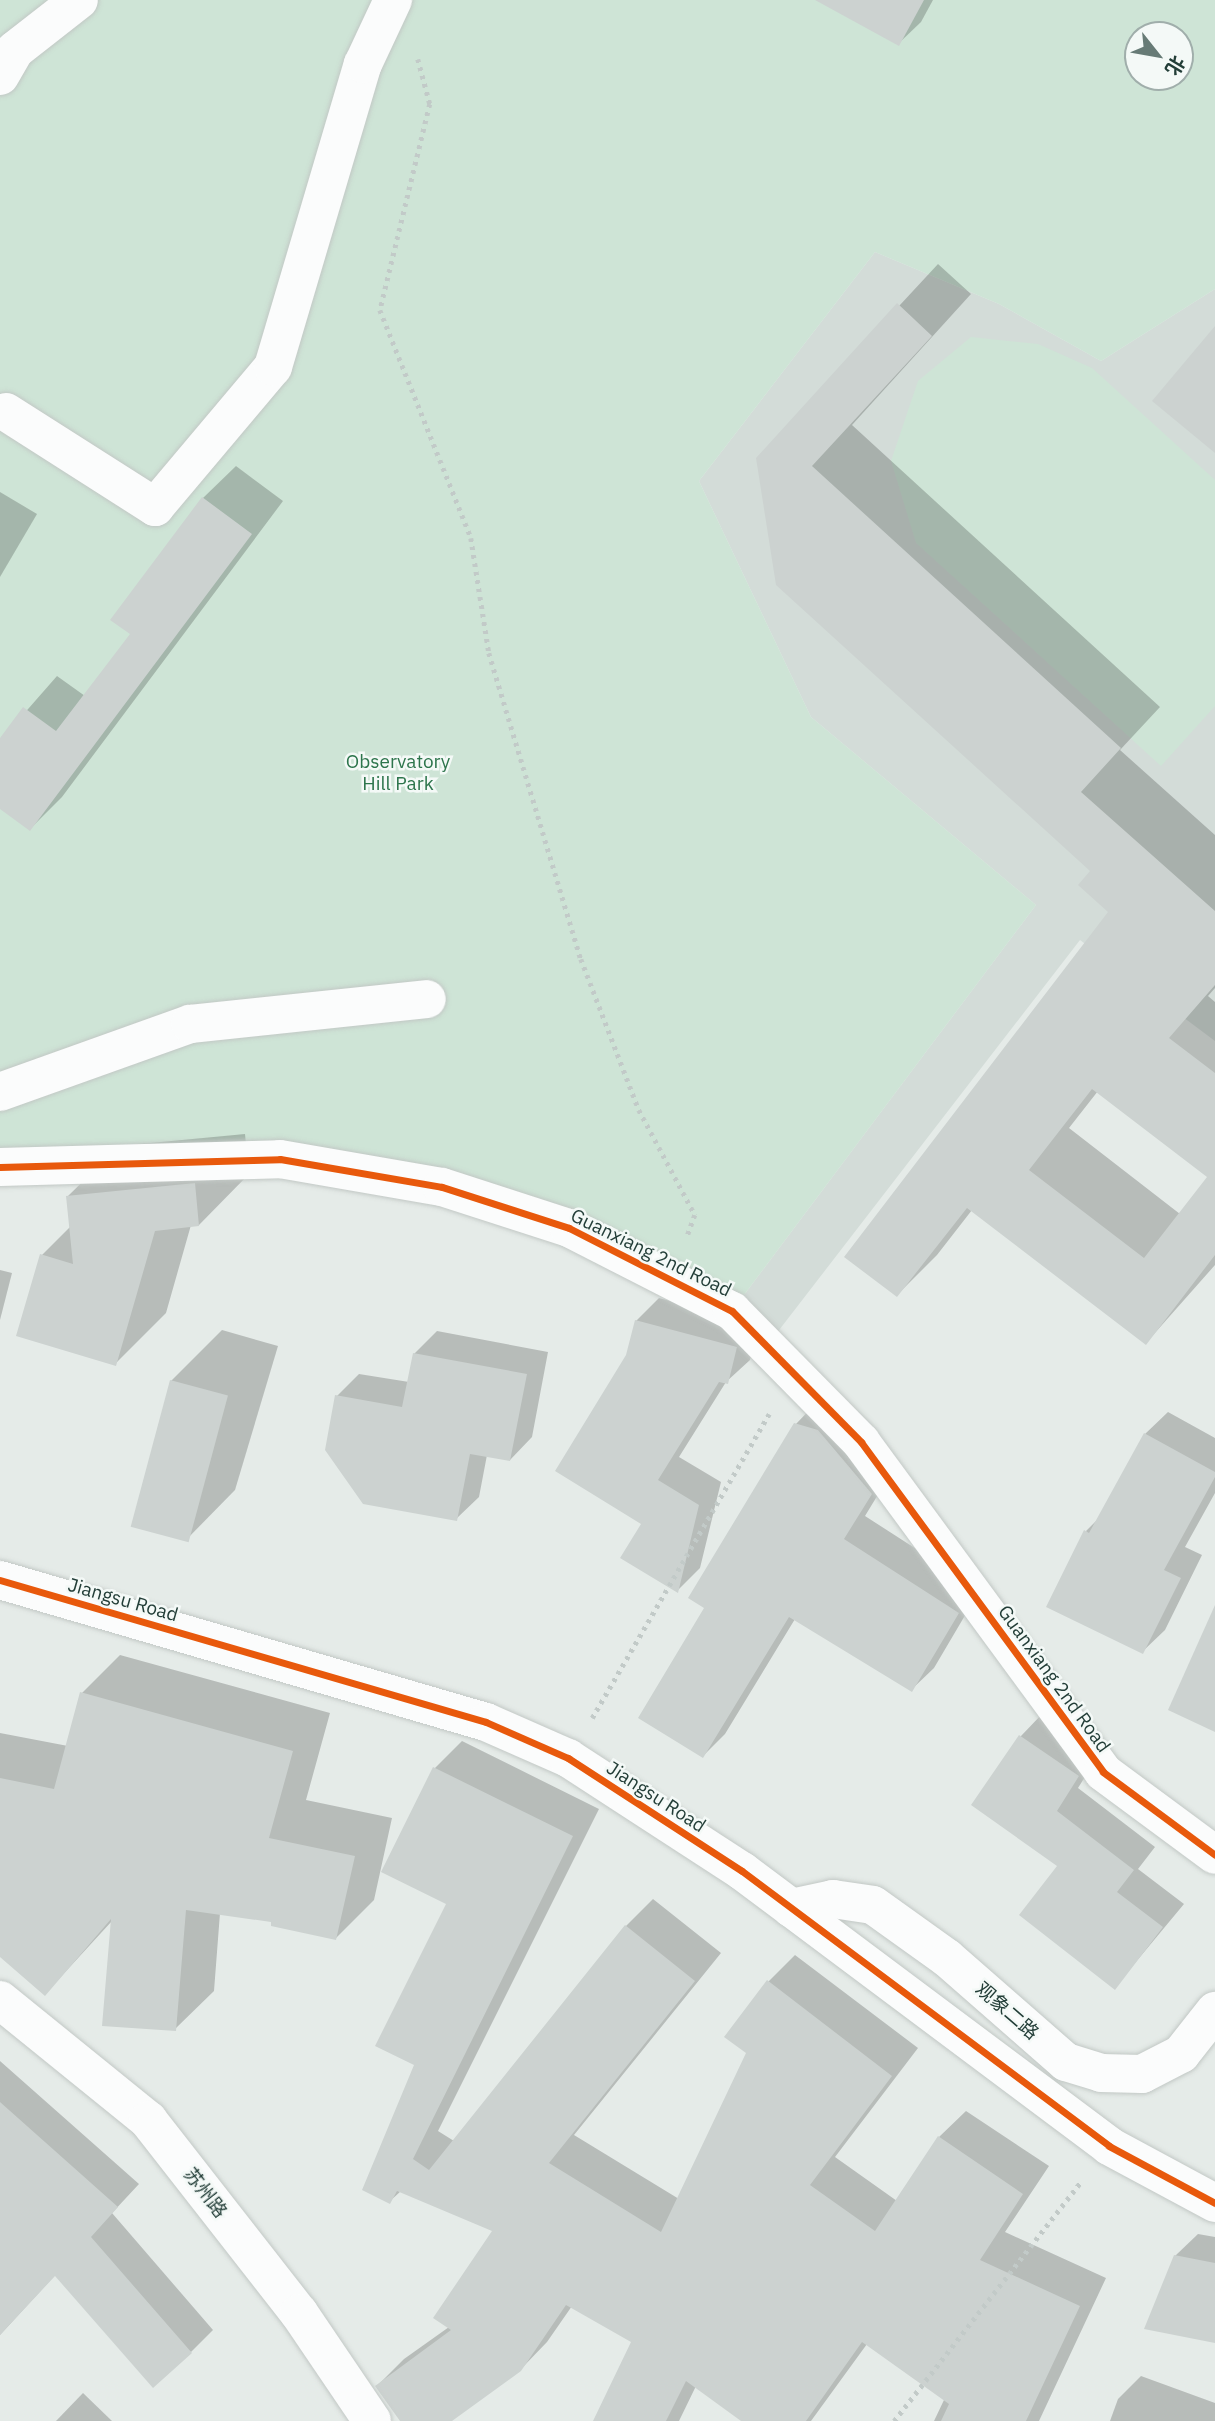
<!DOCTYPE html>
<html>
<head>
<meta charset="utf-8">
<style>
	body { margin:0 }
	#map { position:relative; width:1215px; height:2421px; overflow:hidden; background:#e5ebe8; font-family:"IBM Plex Sans","Noto Sans SC",sans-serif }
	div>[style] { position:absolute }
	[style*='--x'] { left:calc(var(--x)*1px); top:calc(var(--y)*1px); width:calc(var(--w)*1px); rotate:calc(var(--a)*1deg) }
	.built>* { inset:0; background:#d3dcd8 }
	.green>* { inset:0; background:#cee4d6 }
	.shadow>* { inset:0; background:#0003 }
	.building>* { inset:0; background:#ccd2d0; transform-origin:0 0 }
	.path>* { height:4.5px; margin-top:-2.25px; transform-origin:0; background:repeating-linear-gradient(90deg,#c2cac8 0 3.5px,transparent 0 8.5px) }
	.roads { filter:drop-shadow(0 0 2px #c2c8c5) drop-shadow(0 0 2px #c2c8c5) }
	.minor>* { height:38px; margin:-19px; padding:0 19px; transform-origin:19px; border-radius:19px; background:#fbfcfc }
	.cycleway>* { height:7px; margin:-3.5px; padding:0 3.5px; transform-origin:3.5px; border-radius:3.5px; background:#e8590c }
	span { translate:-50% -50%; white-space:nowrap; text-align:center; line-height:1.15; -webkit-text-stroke:5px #f4f9f7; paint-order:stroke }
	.park-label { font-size:19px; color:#2d754c }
	.street-label { font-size:19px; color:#233e38 }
	.north { position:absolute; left:1124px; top:21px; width:70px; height:70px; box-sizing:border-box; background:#f4f9f7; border:2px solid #a0aeab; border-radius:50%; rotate:121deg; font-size:19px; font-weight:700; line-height:28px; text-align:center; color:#233e38 }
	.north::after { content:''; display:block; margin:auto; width:24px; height:32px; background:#677b76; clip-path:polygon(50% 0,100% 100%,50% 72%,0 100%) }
</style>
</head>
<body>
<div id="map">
	<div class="built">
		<i style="clip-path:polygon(875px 252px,999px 304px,1101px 361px,1215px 289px,1215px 1041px,1080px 940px,766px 1347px,732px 1311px,1036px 905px,811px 717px,699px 481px)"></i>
	</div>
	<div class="green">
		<i style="clip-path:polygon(evenodd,0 0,1215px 0,1215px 289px,1101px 361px,999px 304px,875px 252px,699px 481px,811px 717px,1036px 905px,732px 1311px,569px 1228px,280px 1159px,0 1167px,0 0,1138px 35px,1180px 35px,1180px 77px,1138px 77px,1138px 35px)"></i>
		<i style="clip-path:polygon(971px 337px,1038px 344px,1092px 368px,1215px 480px,1215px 706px,1161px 766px,916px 543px,891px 461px,918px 381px)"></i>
	</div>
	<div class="shadow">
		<i style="clip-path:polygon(819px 0,933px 0,921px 22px,898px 44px)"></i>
		<i style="clip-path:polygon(evenodd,938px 264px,971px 294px,852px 425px,1160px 707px,1120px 750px,1215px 835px,1215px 988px,1208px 996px,1215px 1002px,1215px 1265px,1146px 1343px,972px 1210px,937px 1255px,897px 1295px,1111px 912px,1092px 871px,758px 458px,938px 264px,1098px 1091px,1209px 1176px,1180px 1214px,1069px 1128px,1098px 1091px)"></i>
		<i style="clip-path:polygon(236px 466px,283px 501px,62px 797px,30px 829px,0 806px,0 741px,57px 676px,85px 696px,132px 634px,113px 620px,203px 498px)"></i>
		<i style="clip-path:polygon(0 492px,37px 514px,0 577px)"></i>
		<i style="clip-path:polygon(245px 1134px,249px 1174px,199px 1225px,191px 1225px,166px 1313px,115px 1364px,42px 1255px,71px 1226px,68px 1196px,119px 1146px)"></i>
		<i style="clip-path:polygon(0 1270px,12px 1273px,0 1320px)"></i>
		<i style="clip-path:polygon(659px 1298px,758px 1324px,750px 1360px,726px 1382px,679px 1457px,721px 1482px,700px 1568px,678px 1590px,643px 1523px,628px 1356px,636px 1321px)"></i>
		<i style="clip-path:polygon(222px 1330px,278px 1346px,235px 1490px,185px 1541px,171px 1381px)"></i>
		<i style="clip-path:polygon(437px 1331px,548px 1352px,532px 1437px,510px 1460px,487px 1455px,479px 1497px,456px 1519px,337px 1396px,359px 1374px,409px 1382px,414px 1354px)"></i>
		<i style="clip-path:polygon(818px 1401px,893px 1470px,865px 1516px,980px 1590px,934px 1668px,911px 1690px,795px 1619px,725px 1734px,703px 1756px,707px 1608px,796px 1424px)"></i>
		<i style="clip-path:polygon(1168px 1412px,1215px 1438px,1215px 1493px,1185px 1547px,1202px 1555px,1165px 1630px,1142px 1652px,1086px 1531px,1098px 1519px,1145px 1434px)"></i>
		<i style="clip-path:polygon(120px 1655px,330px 1713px,306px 1800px,392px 1818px,374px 1900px,336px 1938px,273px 1920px,220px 1913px,214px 1991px,175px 2029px,112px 1921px,45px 1994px,0 1955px,0 1733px,68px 1746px,82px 1693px)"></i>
		<i style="clip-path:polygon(1043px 1713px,1100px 1753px,1078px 1788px,1155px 1847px,1138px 1869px,1184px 1904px,1115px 1987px,1060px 1866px,973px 1805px,1021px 1736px)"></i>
		<i style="clip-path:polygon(462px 1741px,599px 1809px,438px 2131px,454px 2141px,626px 1926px,653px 1899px,721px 1953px,574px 2135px,679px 2199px,748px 2052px,768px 1982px,795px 1955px,918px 2048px,835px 2157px,897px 2201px,939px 2137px,966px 2111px,1049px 2166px,1005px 2232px,1106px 2278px,1039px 2421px,934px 2421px,972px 2341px,867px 2344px,811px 2421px,744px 2421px,696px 2386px,679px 2421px,595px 2421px,633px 2341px,572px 2306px,547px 2342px,520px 2370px,449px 2421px,403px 2421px,377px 2386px,404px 2359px,449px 2327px,495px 2230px,401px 2191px,390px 2201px,448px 1904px,435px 1768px)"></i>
		<i style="clip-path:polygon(0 2061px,139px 2184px,112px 2213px,213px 2330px,191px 2352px,56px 2274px,0 2335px)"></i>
		<i style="clip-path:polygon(1198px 2234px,1215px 2237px,1215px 2341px,1175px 2256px)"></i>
		<i style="clip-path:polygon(1141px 2376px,1215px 2403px,1215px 2421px,1110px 2421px,1118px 2399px)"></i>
		<i style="clip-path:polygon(83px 2393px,112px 2421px,56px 2421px)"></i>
	</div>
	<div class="building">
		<i style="clip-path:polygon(815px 0,924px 0,899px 46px)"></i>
		<i style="clip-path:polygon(evenodd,897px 303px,932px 336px,812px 466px,1121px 748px,1081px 792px,1215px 911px,1215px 985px,1169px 1038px,1215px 1073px,1215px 1255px,1146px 1345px,967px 1208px,897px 1297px,844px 1257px,1108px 912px,1078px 885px,1090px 871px,776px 585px,756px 458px,897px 303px,1092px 1089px,1207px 1177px,1144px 1258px,1029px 1170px,1092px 1089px)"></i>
		<i style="clip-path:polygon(1215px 326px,1215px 453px,1152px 401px)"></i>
		<i style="clip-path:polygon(202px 497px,252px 534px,30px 831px,0 809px,0 738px,23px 707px,56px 731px,130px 634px,110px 620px)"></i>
		<i style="clip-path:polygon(195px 1183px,199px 1226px,155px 1231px,116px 1366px,16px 1336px,40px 1254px,73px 1264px,66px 1196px)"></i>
		<i style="clip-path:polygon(635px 1320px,737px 1347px,728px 1384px,719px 1382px,658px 1480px,699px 1505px,678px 1593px,620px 1558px,641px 1524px,555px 1471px,626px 1355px)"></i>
		<i style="clip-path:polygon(413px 1353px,527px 1374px,510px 1461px,470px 1454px,457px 1521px,363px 1504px,325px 1450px,335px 1395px,402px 1407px)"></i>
		<i style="left:170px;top:1380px;width:60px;height:152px;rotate:15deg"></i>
		<i style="clip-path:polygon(794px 1423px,818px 1430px,872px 1494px,844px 1539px,959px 1613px,912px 1692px,789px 1617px,703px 1758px,638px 1718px,704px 1608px,688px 1598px)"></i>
		<i style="clip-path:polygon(1144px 1433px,1215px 1472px,1215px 1477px,1164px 1570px,1181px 1578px,1143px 1654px,1046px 1607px,1084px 1530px,1089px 1533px)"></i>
		<i style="clip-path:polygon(1215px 1605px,1215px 1732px,1168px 1710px)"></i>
		<i style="clip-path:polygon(80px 1692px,293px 1751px,269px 1838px,355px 1856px,336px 1940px,271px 1926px,271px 1922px,186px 1910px,176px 2031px,102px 2026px,111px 1919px,45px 1996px,0 1957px,0 1778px,54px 1789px)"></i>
		<i style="clip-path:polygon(1019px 1735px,1079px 1776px,1057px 1811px,1134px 1870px,1117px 1892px,1163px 1927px,1115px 1990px,1019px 1915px,1057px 1866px,971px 1805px)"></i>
		<i style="clip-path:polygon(433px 1767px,573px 1836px,413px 2159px,429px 2170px,625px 1925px,695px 1981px,549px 2163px,661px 2232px,746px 2053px,724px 2037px,767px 1980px,892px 2076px,810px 2185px,875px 2231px,938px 2136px,1023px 2194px,980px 2260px,1080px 2306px,1026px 2421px,941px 2421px,949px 2404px,862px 2342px,806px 2421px,741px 2421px,686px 2381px,666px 2421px,593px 2421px,631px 2342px,566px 2305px,521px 2371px,452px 2421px,400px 2421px,375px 2386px,451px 2330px,433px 2318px,492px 2231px,397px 2191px,390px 2204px,362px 2190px,414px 2065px,375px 2046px,446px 1904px,381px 1872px)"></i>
		<i style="clip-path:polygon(0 2102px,118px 2207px,91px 2237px,192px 2353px,153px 2388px,55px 2276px,0 2335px)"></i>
		<i style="clip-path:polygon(1174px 2255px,1215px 2263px,1215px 2343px,1144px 2329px)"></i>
	</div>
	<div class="path">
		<i style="--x:418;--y:59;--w:47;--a:75.1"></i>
		<i style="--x:430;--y:104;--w:212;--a:103.6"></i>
		<i style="--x:380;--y:310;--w:245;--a:68.2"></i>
		<i style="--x:471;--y:538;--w:116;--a:81.1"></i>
		<i style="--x:489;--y:653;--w:320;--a:73.3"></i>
		<i style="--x:581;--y:959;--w:162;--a:69"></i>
		<i style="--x:639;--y:1110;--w:119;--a:61.9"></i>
		<i style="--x:695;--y:1215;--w:23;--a:110"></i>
		<i style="--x:592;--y:1718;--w:352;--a:-59.8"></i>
		<i style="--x:894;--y:2421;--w:303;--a:-52"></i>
	</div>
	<div class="roads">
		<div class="minor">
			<i style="--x:0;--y:76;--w:30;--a:-60"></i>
			<i style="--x:15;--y:50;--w:81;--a:-38"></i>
			<i style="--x:6;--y:412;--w:177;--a:32.5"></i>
			<i style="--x:155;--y:507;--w:183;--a:-49.9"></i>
			<i style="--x:273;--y:367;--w:316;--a:-73.5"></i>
			<i style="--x:363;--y:64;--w:71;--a:-64.9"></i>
			<i style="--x:0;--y:1092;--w:202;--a:-19.7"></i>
			<i style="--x:190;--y:1024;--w:238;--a:-6"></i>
			<i style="--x:0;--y:1167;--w:280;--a:-1.6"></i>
			<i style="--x:280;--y:1159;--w:164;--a:9.8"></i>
			<i style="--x:442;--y:1187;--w:133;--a:17.9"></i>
			<i style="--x:569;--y:1228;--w:183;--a:27"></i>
			<i style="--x:732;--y:1311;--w:184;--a:45.4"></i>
			<i style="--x:861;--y:1442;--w:409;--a:53.7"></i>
			<i style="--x:1103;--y:1772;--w:139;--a:36.5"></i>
			<i style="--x:0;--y:1580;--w:506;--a:16.29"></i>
			<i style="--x:486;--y:1722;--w:90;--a:23.7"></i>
			<i style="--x:568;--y:1758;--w:207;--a:33"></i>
			<i style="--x:742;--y:1871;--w:459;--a:36.8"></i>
			<i style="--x:1109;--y:2146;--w:120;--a:28.3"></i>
			<i style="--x:791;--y:1908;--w:43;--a:-12.1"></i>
			<i style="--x:833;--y:1899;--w:40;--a:8.5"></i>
			<i style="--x:873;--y:1905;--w:91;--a:35.6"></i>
			<i style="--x:947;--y:1958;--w:158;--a:41.2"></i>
			<i style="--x:1066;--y:2062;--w:37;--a:17"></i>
			<i style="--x:1101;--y:2073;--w:41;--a:1.4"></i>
			<i style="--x:1142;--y:2074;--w:44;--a:-27.1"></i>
			<i style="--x:1181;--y:2054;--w:55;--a:-51.7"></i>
			<i style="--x:0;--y:2000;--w:191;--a:39"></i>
			<i style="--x:148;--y:2120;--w:245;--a:52"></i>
			<i style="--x:299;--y:2313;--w:130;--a:55.9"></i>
		</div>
	</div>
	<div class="cycleway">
		<i style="--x:0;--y:1167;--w:280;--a:-1.6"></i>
		<i style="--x:280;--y:1159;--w:164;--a:9.8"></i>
		<i style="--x:442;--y:1187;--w:133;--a:17.9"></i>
		<i style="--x:569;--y:1228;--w:183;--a:27"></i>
		<i style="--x:732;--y:1311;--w:184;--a:45.4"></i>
		<i style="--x:861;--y:1442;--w:409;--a:53.7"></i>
		<i style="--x:1103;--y:1772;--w:139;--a:36.5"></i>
		<i style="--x:0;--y:1580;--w:506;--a:16.29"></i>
		<i style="--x:486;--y:1722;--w:90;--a:23.7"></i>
		<i style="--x:568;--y:1758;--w:207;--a:33"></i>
		<i style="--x:742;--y:1871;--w:459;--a:36.8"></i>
		<i style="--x:1109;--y:2146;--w:120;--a:28.3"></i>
	</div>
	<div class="park-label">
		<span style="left:398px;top:773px">Observatory<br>Hill Park</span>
	</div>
	<div class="street-label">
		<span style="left:651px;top:1253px;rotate:26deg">Guanxiang 2nd Road</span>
		<span style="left:123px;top:1600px;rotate:16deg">Jiangsu Road</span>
		<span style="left:1054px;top:1679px;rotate:54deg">Guanxiang 2nd Road</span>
		<span style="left:656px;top:1797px;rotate:33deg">Jiangsu Road</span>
		<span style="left:1007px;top:2011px;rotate:41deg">观象二路</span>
		<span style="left:205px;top:2193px;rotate:52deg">苏州路</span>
	</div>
	<div class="north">北</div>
</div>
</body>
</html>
